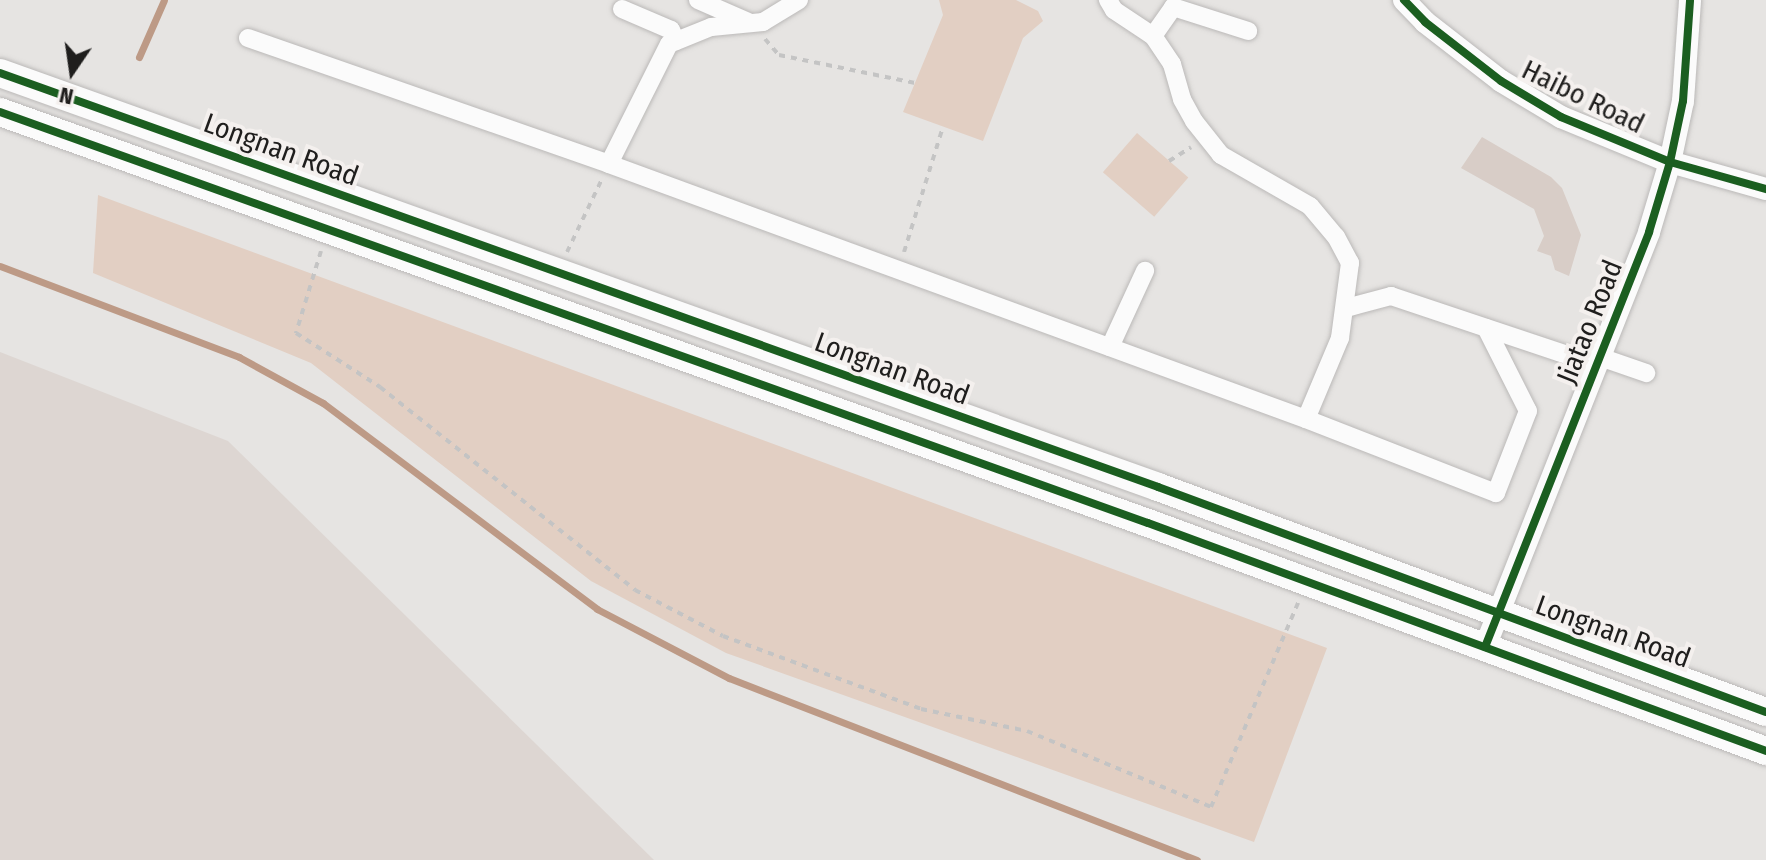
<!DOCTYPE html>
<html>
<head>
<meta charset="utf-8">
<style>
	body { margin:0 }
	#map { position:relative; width:1766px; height:860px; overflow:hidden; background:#e6e4e2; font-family:"Fira Sans Condensed",sans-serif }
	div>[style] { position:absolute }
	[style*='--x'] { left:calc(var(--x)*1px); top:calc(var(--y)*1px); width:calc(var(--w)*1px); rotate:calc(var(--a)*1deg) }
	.built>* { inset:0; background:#ddd6d2 }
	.green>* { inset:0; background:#e2cfc3; transform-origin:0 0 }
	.stream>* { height:7px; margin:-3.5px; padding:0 3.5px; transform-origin:3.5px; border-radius:3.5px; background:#bd9a86 }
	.building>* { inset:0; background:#d8cdc7 }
	.path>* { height:4px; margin-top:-2px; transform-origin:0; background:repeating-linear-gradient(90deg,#c4c4c4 0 6px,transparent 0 12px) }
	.roads { filter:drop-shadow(0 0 2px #bbb9b8) drop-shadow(0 0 2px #bbb9b8) }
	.minor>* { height:18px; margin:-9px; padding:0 9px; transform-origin:9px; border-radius:9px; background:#fbfbfb }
	.tertiary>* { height:22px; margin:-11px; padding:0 11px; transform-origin:11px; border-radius:11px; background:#fbfbfb }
	.primary>* { height:28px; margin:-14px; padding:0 14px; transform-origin:14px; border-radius:14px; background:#fbfbfb }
	.cycleway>* { height:8px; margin:-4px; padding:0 4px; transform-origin:4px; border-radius:4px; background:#1b5e20 }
	span { translate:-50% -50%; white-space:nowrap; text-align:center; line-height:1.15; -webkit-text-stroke:8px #f4f0ee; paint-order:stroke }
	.street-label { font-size:28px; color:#1f1e1d }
	.north { position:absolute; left:32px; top:32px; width:80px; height:80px; -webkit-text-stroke:6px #f4f0ee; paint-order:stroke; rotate:193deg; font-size:22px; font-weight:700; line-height:32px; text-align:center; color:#1f1e1d }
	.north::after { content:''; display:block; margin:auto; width:28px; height:36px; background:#1f1e1d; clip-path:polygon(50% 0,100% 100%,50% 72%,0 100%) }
</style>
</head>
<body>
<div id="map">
	<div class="built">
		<i style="clip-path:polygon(0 352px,228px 441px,654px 860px,0 860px)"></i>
	</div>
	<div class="green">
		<i style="clip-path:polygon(939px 0,1016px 0,1038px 11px,1043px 21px,1023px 38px,983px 141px,903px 112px,943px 15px)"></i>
		<i style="left:1137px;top:133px;width:68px;height:52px;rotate:41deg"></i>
		<i style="clip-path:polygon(98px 195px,1327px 648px,1254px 842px,726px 653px,591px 581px,311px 363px,93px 273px)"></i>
	</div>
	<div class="stream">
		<i style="--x:139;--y:57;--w:62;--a:-66.3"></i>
		<i style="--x:0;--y:266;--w:256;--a:20.8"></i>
		<i style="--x:239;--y:357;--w:96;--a:28.7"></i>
		<i style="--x:323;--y:403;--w:343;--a:36.9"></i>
		<i style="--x:597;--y:609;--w:149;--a:27.6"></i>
		<i style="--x:729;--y:678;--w:502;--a:21.25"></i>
	</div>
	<div class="building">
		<i style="clip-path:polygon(1482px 137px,1551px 177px,1562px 188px,1581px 235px,1569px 276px,1555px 270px,1551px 256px,1537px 251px,1544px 236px,1534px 209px,1461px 168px)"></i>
	</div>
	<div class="path">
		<i style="--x:765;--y:39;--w:21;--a:49"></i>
		<i style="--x:779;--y:55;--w:139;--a:11.6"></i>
		<i style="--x:1169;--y:161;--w:26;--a:-32"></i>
		<i style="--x:321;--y:251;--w:86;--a:107"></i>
		<i style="--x:296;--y:333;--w:100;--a:32.7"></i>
		<i style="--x:380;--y:387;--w:326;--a:38.5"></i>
		<i style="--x:635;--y:590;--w:99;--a:27.6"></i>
		<i style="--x:723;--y:636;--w:211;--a:20.2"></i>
		<i style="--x:921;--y:709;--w:108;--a:11.7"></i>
		<i style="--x:1027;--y:731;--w:199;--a:22.4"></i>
		<i style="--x:1211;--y:807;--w:222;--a:-66.9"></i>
		<i style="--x:567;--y:252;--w:79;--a:-64.4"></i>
		<i style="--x:904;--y:252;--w:131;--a:-72.7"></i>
	</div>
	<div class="roads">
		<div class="minor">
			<i style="--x:698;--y:0;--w:55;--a:23.7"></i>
			<i style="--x:799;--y:0;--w:42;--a:148.6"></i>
			<i style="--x:763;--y:22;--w:52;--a:174.5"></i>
			<i style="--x:711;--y:27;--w:45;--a:158"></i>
			<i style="--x:669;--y:44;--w:134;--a:116.6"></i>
			<i style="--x:609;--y:164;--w:742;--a:20.1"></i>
			<i style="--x:1306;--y:419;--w:88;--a:-67.2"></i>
			<i style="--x:1340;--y:338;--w:76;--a:-82.4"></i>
			<i style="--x:1350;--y:263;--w:30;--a:-118"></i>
			<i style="--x:1336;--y:237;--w:40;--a:-130"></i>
			<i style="--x:1310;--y:206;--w:103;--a:-150.2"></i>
			<i style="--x:1221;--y:155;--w:43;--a:-128.5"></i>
			<i style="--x:1194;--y:121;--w:25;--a:-119"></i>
			<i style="--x:1182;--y:99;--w:36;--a:-106"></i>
			<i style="--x:1172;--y:64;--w:34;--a:-124"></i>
			<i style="--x:1153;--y:36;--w:47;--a:-146.3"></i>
			<i style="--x:1114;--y:10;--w:12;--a:-121"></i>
			<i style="--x:622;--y:9;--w:53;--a:23.2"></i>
			<i style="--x:671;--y:30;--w:12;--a:66"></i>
			<i style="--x:1153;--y:36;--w:35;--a:-55"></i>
			<i style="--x:1173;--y:7;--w:79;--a:17.7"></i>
			<i style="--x:248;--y:38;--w:382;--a:19.2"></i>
			<i style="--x:1346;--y:308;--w:47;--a:-14.9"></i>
			<i style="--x:1391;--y:296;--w:217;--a:18.5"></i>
			<i style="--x:1110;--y:347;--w:84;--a:-65.3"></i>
			<i style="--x:1600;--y:357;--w:49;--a:19.2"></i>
			<i style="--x:1306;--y:419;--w:204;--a:21.3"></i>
			<i style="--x:1496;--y:493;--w:88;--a:-68.7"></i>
			<i style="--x:1528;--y:411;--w:93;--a:-116.8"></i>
		</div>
		<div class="tertiary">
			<i style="--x:1404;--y:0;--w:30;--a:46"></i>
			<i style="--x:1425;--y:22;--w:96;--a:37.8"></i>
			<i style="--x:1501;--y:81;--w:70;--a:31"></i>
			<i style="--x:1561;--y:117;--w:118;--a:22.4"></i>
			<i style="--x:1670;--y:162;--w:100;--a:15.7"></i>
			<i style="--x:1485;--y:647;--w:446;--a:-68.4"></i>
			<i style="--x:1649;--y:232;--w:73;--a:-73.3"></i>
			<i style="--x:1670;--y:162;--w:62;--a:-78"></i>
			<i style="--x:1683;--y:101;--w:101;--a:-86"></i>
		</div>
		<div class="primary">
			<i style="--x:0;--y:73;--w:1230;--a:19.67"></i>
			<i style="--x:1158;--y:487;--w:648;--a:20.31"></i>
			<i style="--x:0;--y:112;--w:1219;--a:19.7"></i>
			<i style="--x:1148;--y:523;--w:659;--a:20.25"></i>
		</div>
	</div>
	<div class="cycleway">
		<i style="--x:1404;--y:0;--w:30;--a:46"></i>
		<i style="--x:1425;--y:22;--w:96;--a:37.8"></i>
		<i style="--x:1501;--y:81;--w:70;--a:31"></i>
		<i style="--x:1561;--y:117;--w:118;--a:22.4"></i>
		<i style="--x:1670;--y:162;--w:100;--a:15.7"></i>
		<i style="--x:0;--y:73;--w:1230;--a:19.67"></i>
		<i style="--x:1158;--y:487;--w:648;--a:20.31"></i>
		<i style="--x:0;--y:112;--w:1219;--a:19.7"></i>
		<i style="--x:1148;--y:523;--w:659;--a:20.25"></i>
		<i style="--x:1485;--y:647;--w:446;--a:-68.4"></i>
		<i style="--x:1649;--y:232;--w:73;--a:-73.3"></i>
		<i style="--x:1670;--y:162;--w:62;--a:-78"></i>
		<i style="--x:1683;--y:101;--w:101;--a:-86"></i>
	</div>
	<div class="street-label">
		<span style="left:1583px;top:97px;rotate:26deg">Haibo Road</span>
		<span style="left:281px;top:150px;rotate:20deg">Longnan Road</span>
		<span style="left:1590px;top:322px;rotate:-68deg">Jiatao Road</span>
		<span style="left:892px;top:369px;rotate:20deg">Longnan Road</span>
		<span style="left:1613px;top:632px;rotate:20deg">Longnan Road</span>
	</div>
	<div class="north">N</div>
</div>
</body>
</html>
